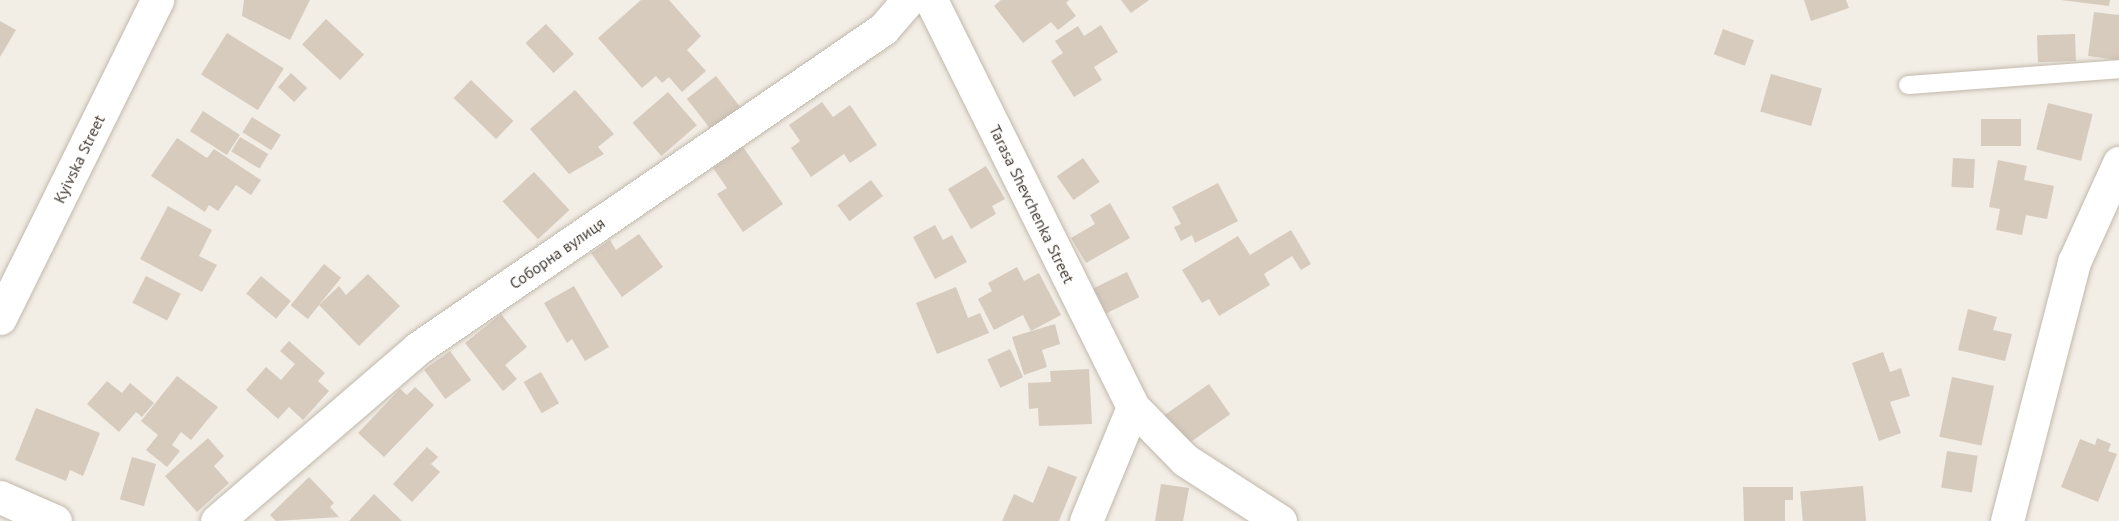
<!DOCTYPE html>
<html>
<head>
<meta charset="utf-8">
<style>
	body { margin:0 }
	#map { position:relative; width:2119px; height:521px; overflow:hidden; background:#f2ede5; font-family:"PT Sans",sans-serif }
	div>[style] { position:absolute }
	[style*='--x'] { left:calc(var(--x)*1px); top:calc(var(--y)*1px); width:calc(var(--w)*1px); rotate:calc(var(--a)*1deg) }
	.building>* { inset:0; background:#d7cbbe; transform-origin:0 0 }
	.roads { filter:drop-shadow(0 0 2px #c0b8ab) drop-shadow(0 0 2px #c0b8ab) }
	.service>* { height:18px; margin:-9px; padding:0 9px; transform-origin:9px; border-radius:9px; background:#fff }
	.minor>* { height:33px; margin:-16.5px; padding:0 16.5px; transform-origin:16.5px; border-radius:16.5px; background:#fff }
	.tertiary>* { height:33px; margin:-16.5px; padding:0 16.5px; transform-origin:16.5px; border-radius:16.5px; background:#fff }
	span { translate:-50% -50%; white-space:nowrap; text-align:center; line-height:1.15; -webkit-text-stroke:6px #fff; paint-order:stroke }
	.street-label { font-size:16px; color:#453d35 }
</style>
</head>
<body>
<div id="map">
	<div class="building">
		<i style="clip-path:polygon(244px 0,310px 0,290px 40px,242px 16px)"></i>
		<i style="clip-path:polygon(641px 0,669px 0,701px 36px,687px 50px,706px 71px,682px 92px,669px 77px,662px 83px,656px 76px,642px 88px,598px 38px)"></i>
		<i style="clip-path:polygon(1001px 0,1069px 0,1066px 3px,1076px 16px,1058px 30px,1051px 22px,1023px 43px,994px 6px)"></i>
		<i style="clip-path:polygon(1121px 0,1149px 0,1131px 13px)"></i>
		<i style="clip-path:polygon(1804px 0,1846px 0,1849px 8px,1811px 21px)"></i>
		<i style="clip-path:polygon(2061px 0,2110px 0,2109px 6px)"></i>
		<i style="clip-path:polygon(2094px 12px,2119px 15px,2119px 60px,2088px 56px)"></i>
		<i style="left:326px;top:19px;width:52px;height:35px;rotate:43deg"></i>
		<i style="clip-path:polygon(0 21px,16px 30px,0 57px)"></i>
		<i style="left:546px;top:24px;width:41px;height:28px;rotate:47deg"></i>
		<i style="clip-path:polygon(1101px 25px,1118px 52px,1094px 67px,1102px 80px,1074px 97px,1051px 61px,1063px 53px,1055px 41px,1078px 26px,1084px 36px)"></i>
		<i style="left:1723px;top:29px;width:33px;height:27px;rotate:20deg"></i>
		<i style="left:227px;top:33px;width:67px;height:49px;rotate:32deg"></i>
		<i style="left:2075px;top:34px;width:27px;height:38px;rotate:88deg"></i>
		<i style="left:291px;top:73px;width:22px;height:19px;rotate:43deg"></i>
		<i style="left:1771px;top:74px;width:53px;height:39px;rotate:16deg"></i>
		<i style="left:716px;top:76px;width:39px;height:37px;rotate:52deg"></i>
		<i style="left:471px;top:80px;width:59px;height:25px;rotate:44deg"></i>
		<i style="clip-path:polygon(575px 90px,614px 134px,598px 147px,604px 154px,569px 174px,530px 129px)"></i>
		<i style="left:668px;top:92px;width:44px;height:47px;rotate:49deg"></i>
		<i style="clip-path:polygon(822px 102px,833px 117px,850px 105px,877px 145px,850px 163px,844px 154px,811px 177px,791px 148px,800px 141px,789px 125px)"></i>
		<i style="left:2048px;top:103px;width:46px;height:48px;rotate:14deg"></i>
		<i style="left:203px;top:111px;width:44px;height:24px;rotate:33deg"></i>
		<i style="left:252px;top:117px;width:34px;height:18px;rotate:32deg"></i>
		<i style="left:1981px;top:119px;width:40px;height:27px"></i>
		<i style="left:240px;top:137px;width:33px;height:17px;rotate:31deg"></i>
		<i style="clip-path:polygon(177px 138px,207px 158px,214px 149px,261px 180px,251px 195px,236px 185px,218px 211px,209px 205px,205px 212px,151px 176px)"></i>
		<i style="clip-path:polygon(743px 147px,783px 204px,743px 232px,717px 194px,727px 188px,713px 168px)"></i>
		<i style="left:1083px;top:158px;width:29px;height:32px;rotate:55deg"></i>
		<i style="left:1953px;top:158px;width:22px;height:29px;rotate:3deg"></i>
		<i style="clip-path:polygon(1998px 160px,2027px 166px,2024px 180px,2054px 186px,2047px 219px,2026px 215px,2022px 235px,1996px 230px,2000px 209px,1989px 207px)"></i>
		<i style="clip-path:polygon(986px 166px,1005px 199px,992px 206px,996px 214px,971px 229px,948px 189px)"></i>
		<i style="left:534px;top:172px;width:52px;height:43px;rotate:47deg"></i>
		<i style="left:871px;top:180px;width:20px;height:42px;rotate:53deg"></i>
		<i style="clip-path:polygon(1218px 183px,1238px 221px,1195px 243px,1192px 235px,1181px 241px,1174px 227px,1181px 224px,1172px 207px)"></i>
		<i style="clip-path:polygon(1110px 203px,1130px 238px,1086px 263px,1071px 238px,1095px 224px,1090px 215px)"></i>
		<i style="clip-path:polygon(168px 206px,212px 230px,199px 256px,217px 265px,202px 292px,140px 259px)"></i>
		<i style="clip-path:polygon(935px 225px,943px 240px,952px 235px,967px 262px,935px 279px,913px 237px)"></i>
		<i style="clip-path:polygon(1291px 230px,1311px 264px,1301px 270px,1292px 256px,1264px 274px,1270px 285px,1219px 316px,1209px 299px,1202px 303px,1182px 270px,1238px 236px,1250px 255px)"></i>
		<i style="clip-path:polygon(639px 234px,663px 267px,622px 297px,591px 253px,610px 240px,616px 250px)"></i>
		<i style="left:324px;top:264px;width:22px;height:53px;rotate:39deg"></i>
		<i style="clip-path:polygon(1017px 267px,1024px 281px,1039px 273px,1061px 315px,1031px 331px,1023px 315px,994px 330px,978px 299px,992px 291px,988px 283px)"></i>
		<i style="left:1127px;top:272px;width:28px;height:41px;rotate:64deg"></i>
		<i style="clip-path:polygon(368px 274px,400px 306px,359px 346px,319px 305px,339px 286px,346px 295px)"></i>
		<i style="left:146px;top:276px;width:39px;height:30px;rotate:27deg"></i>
		<i style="left:261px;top:276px;width:39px;height:23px;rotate:40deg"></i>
		<i style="clip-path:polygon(574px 286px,609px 347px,585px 361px,572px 339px,567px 343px,544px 303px)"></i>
		<i style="clip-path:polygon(956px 287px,968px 318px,980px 313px,989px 333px,937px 354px,916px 303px)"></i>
		<i style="clip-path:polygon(1968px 309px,1997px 317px,1993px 330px,2012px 334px,2005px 361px,1958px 350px)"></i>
		<i style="clip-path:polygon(501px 314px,527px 347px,505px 365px,517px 379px,503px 391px,465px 343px)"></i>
		<i style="clip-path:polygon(1055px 324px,1060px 344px,1042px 350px,1047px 367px,1024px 375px,1012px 337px)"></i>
		<i style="clip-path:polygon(289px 341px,325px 373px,318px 381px,329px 391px,303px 420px,289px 407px,278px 419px,246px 390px,266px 367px,281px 380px,295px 364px,280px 351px)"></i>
		<i style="left:1010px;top:349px;width:31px;height:25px;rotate:65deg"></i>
		<i style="left:450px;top:351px;width:36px;height:32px;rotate:54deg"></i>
		<i style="clip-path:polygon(1883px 352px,1890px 372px,1901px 368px,1910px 396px,1890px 402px,1901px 433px,1879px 441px,1852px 363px)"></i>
		<i style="clip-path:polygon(1089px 369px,1092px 424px,1039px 426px,1038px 408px,1029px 409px,1028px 383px,1051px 382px,1050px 371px)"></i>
		<i style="left:541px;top:372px;width:36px;height:20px;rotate:60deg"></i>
		<i style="clip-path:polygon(177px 376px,218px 407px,191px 440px,181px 432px,172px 445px,180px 451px,167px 467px,146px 450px,158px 435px,141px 421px)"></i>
		<i style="left:1952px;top:377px;width:43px;height:61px;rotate:12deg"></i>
		<i style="clip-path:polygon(107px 381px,122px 393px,130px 383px,154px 403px,142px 417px,136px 412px,119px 432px,87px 404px)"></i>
		<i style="left:1209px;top:384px;width:37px;height:55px;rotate:55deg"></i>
		<i style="clip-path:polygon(415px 387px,434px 405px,384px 457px,358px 433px,400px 389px,407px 395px)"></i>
		<i style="clip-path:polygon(36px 408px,100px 433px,83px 476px,70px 470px,66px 481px,15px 460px)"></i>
		<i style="clip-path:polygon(208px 438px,224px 456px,214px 466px,229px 483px,197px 512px,165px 476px)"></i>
		<i style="clip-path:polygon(2097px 438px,2111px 444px,2108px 451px,2117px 454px,2098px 502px,2061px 487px,2080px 439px,2095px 445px)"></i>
		<i style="clip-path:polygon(427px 447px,438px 457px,431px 464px,440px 472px,412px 502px,393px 484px)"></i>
		<i style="left:1947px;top:451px;width:31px;height:37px;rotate:9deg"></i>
		<i style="left:132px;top:457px;width:25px;height:44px;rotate:16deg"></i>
		<i style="clip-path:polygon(1048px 466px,1077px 477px,1059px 521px,1002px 521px,1014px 494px,1033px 503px)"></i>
		<i style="clip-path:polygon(309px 477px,334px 503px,330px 507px,339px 517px,276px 521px,270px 515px)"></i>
		<i style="clip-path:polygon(1161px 484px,1189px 488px,1183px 521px,1155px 521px)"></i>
		<i style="left:1863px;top:486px;width:35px;height:63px;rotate:85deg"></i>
		<i style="clip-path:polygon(1743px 487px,1793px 487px,1793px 500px,1785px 500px,1785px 521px,1744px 521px)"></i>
		<i style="clip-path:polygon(374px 494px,402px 521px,349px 521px)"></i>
	</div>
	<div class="roads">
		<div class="service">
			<i style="--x:1908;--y:85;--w:212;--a:-4.3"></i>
		</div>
		<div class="minor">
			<i style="--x:931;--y:0;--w:454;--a:63.6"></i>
			<i style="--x:1133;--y:407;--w:74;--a:45.5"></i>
			<i style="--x:1185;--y:460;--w:113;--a:32.7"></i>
			<i style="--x:0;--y:497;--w:60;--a:23.6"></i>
			<i style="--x:217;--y:521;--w:265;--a:-40.7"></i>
			<i style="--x:418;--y:348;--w:564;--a:-34.45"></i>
			<i style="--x:883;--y:29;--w:38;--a:-49"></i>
			<i style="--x:1086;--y:521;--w:123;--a:-67.6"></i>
			<i style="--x:2007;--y:521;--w:268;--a:-75.5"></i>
			<i style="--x:2074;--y:262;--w:109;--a:-65.6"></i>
		</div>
		<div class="tertiary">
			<i style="--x:0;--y:318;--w:355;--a:-63.7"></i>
		</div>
	</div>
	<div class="street-label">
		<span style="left:79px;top:159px;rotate:-64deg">Kyivska Street</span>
		<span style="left:1032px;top:204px;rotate:64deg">Tarasa Shevchenka Street</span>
		<span style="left:557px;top:253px;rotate:-35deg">Соборна вулиця</span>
	</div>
</div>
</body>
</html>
